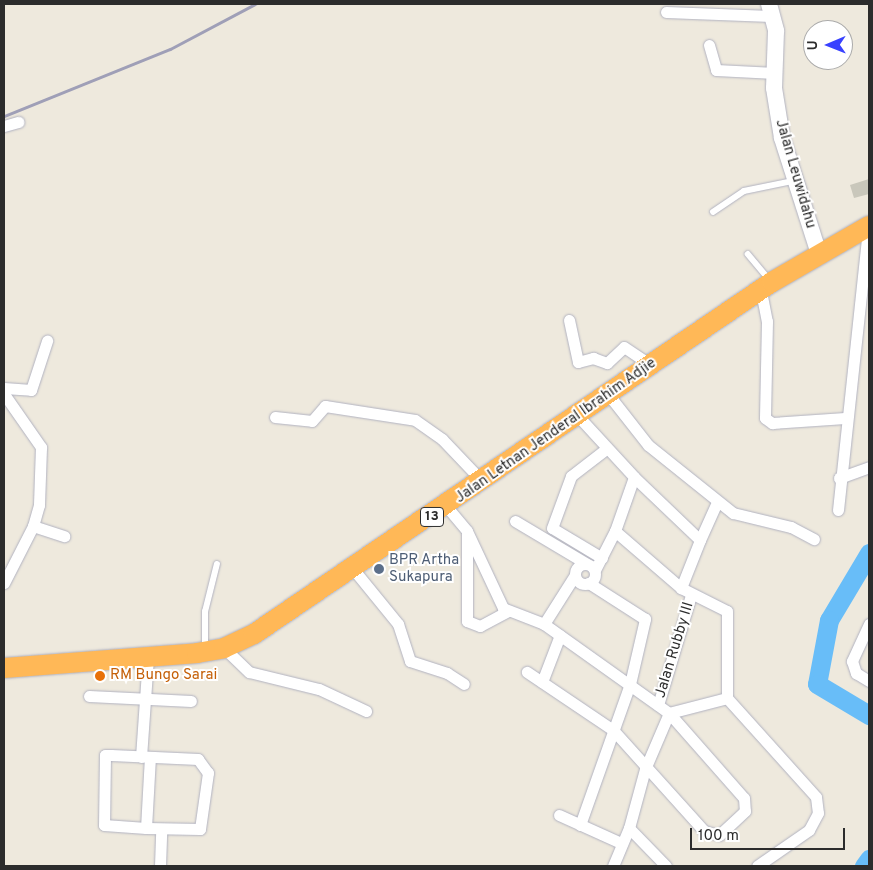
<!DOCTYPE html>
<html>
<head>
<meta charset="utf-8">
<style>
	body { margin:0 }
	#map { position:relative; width:873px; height:870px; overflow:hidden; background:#eee9dd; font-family:Overpass,sans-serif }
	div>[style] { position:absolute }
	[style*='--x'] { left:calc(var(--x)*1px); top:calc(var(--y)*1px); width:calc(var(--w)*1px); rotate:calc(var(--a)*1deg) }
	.river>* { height:19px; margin:-9.5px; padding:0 9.5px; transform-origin:9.5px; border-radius:9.5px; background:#68bdf8 }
	.building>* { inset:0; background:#c9c7bb }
	.roads { filter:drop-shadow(0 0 1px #b1b2c0) drop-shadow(0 0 1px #b1b2c0) }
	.lane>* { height:5.5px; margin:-2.75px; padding:0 2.75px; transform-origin:2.75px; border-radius:2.75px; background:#fff }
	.street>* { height:11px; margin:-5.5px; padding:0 5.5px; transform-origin:5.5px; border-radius:5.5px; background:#fff }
	.street>.ring { margin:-5.5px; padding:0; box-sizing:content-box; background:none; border:11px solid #fff; border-radius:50% }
	.secondary>* { height:16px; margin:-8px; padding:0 8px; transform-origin:8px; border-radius:8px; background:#fff }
	.highway>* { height:20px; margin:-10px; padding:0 10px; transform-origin:10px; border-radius:10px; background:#ffb857 }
	.rail>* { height:3px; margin:-1.5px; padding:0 1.5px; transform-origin:1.5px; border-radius:1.5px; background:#9f9fb7 }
	.dots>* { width:14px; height:14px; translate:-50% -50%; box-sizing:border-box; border:2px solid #fff; border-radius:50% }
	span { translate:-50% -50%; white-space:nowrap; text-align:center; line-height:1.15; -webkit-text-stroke:4px #fff; paint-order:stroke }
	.shield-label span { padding:1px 4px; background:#fff; border:1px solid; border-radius:4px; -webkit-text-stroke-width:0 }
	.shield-label { font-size:14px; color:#2c2c2c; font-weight:700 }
	.street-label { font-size:15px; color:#2c2c2c }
	.service-label { font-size:15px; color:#4e5e75 }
	.left { translate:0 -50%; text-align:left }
	.food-label { font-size:15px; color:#c56008 }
	.frame { position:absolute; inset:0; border:5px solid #2c2c2c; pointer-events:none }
	.north { position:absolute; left:803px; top:20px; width:50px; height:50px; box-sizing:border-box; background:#fff; border:1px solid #ababab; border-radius:50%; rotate:269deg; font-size:14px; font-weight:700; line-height:20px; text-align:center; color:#2c2c2c }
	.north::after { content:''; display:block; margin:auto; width:18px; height:22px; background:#3942ff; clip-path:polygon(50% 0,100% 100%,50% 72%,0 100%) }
	.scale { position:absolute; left:690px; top:828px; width:155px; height:22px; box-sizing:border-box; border:2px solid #2c2c2c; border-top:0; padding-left:6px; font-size:15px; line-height:18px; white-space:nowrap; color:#2c2c2c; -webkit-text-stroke:4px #fff; paint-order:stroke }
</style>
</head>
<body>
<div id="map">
	<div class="river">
		<i style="--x:869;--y:553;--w:78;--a:120.8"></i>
		<i style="--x:829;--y:620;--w:65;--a:100.6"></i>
		<i style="--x:817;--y:684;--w:61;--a:30.8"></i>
		<i style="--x:864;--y:866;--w:9;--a:-54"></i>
	</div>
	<div class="building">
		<i style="clip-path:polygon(869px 179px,869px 194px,854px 198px,850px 185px)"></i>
	</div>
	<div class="roads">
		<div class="lane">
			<i style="--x:713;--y:212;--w:37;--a:-34"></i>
			<i style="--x:744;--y:191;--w:50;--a:-11.5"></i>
			<i style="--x:748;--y:254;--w:33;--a:50"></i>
			<i style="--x:205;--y:649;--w:37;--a:-90"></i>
			<i style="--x:205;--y:612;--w:49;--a:-76"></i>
		</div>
		<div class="street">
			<i style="--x:666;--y:12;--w:105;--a:2.2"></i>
			<i style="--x:709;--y:45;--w:26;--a:74"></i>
			<i style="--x:716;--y:70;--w:59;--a:2.9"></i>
			<i style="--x:4;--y:126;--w:15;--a:-16"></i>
			<i style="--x:761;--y:291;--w:31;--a:79"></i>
			<i style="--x:767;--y:321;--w:97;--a:91.2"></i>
			<i style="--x:765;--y:418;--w:9;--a:36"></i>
			<i style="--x:772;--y:423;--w:73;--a:-3.9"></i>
			<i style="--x:569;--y:320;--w:43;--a:77.9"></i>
			<i style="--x:578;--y:362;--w:16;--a:-15"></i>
			<i style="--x:593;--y:358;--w:15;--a:20"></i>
			<i style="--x:607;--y:363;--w:23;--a:-43"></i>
			<i style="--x:624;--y:347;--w:32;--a:34"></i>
			<i style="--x:4;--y:388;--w:27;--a:4"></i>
			<i style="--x:31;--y:390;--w:52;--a:-71.9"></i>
			<i style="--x:4;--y:394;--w:65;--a:55.1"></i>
			<i style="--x:41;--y:447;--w:58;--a:92"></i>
			<i style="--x:39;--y:505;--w:22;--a:106"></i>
			<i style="--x:33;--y:526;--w:33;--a:18"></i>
			<i style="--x:608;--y:394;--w:65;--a:51.9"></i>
			<i style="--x:648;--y:445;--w:109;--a:38.7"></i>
			<i style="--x:733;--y:513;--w:60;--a:13.6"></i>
			<i style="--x:791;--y:527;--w:26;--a:28"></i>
			<i style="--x:578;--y:416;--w:83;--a:47.4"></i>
			<i style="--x:634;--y:477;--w:91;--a:43.7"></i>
			<i style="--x:700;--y:540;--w:52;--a:111.6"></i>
			<i style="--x:275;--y:417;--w:37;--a:6"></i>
			<i style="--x:312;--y:421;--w:20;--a:-49"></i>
			<i style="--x:325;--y:406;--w:91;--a:8.8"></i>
			<i style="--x:415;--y:420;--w:33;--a:35"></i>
			<i style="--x:442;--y:439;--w:59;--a:46.4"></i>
			<i style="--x:839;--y:478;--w:32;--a:-20"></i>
			<i style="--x:447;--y:507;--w:31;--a:50"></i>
			<i style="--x:467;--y:531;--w:85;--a:64.9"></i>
			<i style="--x:503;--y:608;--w:44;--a:21.3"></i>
			<i style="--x:544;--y:624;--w:153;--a:35.5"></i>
			<i style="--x:669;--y:713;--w:113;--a:48.6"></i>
			<i style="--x:744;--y:798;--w:13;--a:86"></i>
			<i style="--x:745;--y:811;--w:35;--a:137"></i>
			<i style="--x:719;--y:835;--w:16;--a:-165"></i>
			<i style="--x:704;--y:831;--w:136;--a:-132"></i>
			<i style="--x:613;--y:730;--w:104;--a:-146"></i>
			<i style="--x:838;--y:510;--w:285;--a:-83.9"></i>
			<i style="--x:515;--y:521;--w:84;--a:30.8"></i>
			<i style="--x:615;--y:531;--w:87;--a:40.8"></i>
			<i style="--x:681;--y:588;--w:51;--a:26.6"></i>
			<i style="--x:727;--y:611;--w:87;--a:90"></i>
			<i style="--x:727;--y:698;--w:133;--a:48"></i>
			<i style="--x:816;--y:797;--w:16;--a:83"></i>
			<i style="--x:818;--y:813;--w:19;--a:118"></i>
			<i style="--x:809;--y:830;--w:63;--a:145.3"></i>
			<i style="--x:467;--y:534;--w:87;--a:90"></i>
			<i style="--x:467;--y:621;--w:14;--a:21"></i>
			<i style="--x:480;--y:626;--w:32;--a:-28"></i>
			<i style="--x:700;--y:540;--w:42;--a:-65.9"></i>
			<i style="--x:602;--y:558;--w:58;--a:-149"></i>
			<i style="--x:552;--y:528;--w:55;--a:-69.9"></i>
			<i style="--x:571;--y:476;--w:44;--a:-37.6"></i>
			<i class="ring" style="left:575px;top:564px;width:9px;height:9px"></i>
			<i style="--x:354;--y:570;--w:70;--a:50.8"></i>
			<i style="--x:398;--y:624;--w:39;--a:72"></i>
			<i style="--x:410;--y:661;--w:39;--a:18"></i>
			<i style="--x:447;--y:673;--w:20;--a:33"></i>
			<i style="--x:595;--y:570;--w:44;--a:-62.9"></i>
			<i style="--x:615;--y:531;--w:57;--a:-70.6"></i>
			<i style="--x:4;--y:583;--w:64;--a:-63"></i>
			<i style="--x:544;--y:624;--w:58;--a:-57.7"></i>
			<i style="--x:869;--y:624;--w:41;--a:114.7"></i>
			<i style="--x:852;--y:661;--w:13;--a:72"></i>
			<i style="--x:856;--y:673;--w:15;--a:32"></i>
			<i style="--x:224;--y:648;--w:35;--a:44"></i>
			<i style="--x:249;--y:672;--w:72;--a:13.7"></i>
			<i style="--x:319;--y:689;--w:52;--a:25.1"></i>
			<i style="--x:542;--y:682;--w:50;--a:-69"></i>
			<i style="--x:89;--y:696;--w:102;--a:2.8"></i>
			<i style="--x:658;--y:705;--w:115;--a:-73.3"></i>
			<i style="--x:141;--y:757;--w:100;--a:-86"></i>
			<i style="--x:559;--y:815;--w:68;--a:24.3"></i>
			<i style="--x:580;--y:825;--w:150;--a:-70.5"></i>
			<i style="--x:630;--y:684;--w:67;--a:-77"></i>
			<i style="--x:645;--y:619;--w:67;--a:-147.3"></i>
			<i style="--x:146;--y:828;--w:54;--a:1.1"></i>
			<i style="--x:200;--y:829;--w:57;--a:-81.9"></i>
			<i style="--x:208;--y:773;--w:17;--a:-126"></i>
			<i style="--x:198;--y:759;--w:87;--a:-177.4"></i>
			<i style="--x:111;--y:755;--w:6;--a:180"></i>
			<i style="--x:105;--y:755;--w:70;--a:90.8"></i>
			<i style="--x:104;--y:825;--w:42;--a:4.1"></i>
			<i style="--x:146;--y:828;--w:71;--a:-86.8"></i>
			<i style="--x:160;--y:866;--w:37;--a:-88"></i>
			<i style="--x:613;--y:866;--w:41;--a:-67.2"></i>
			<i style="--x:666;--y:866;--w:53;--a:-134.2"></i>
			<i style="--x:629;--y:828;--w:61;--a:-74.8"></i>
			<i style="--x:645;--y:769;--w:61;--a:-66.8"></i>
			<i style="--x:669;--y:713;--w:60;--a:-14.5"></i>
		</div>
		<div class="secondary">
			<i style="--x:769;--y:4;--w:28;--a:75"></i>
			<i style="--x:776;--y:31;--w:57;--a:92"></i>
			<i style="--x:774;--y:88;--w:51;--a:80.9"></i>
			<i style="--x:782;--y:138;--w:122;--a:72.3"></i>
		</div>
		<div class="highway">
			<i style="--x:4;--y:668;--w:194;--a:-4.4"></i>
			<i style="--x:197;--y:653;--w:27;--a:-10"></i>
			<i style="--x:224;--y:648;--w:33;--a:-25"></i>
			<i style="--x:254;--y:634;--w:626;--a:-34.2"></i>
			<i style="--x:772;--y:282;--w:112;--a:-30"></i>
		</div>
	</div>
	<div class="rail">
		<i style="--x:4;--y:116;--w:179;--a:-22"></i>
		<i style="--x:170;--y:49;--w:96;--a:-27.9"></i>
	</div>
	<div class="dots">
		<i style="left:379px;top:569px;background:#5c6f8a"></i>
		<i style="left:100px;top:676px;background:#e8710a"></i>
	</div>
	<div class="shield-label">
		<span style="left:432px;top:517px">13</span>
	</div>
	<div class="street-label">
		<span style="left:795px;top:174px;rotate:74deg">Jalan Leuwidahu</span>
		<span style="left:556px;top:431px;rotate:-35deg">Jalan Letnan Jenderal Ibrahim Adjie</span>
		<span style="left:675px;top:650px;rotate:-73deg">Jalan Rubby III</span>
	</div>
	<div class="service-label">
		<span class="left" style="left:389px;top:569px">BPR Artha<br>Sukapura</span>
	</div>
	<div class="food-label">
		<span class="left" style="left:110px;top:676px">RM Bungo Sarai</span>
	</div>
	<div class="frame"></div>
	<div class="north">U</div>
	<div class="scale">100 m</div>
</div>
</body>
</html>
